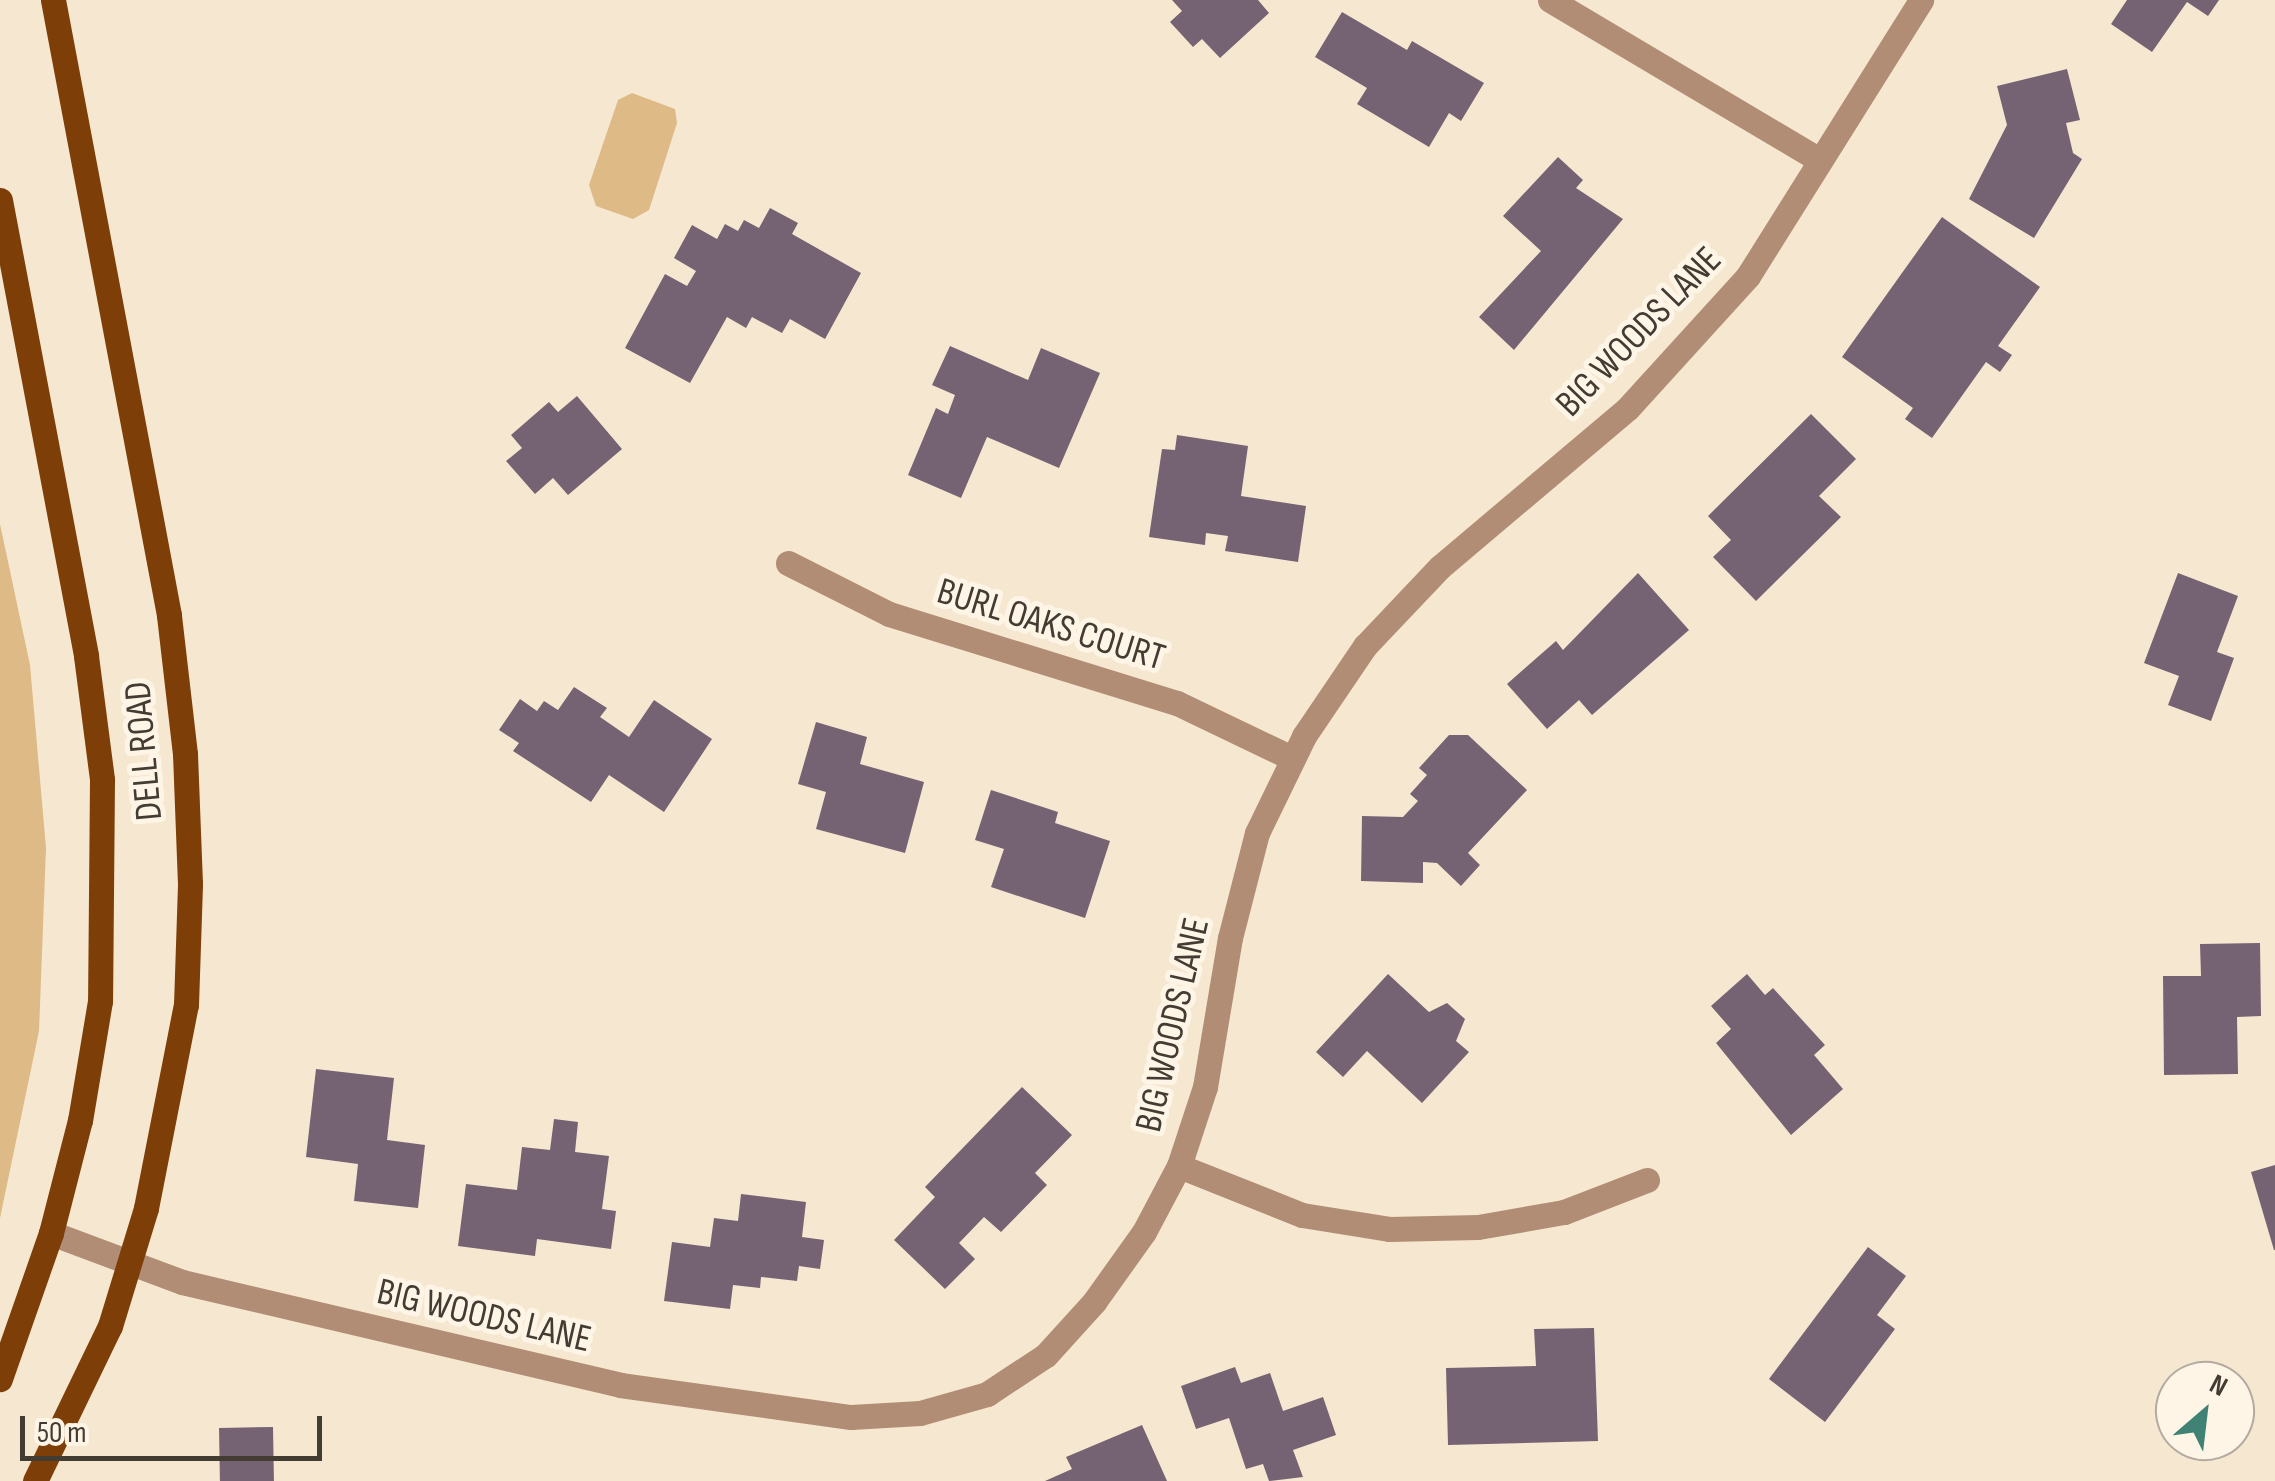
<!DOCTYPE html>
<html>
<head>
<meta charset="utf-8">
<style>
	body { margin:0 }
	#map { position:relative; width:2275px; height:1481px; overflow:hidden; background:#f6e7d0; font-family:"Sofia Sans Condensed",sans-serif }
	div>[style] { position:absolute }
	[style*='--x'] { left:calc(var(--x)*1px); top:calc(var(--y)*1px); width:calc(var(--w)*1px); rotate:calc(var(--a)*1deg) }
	.green>* { inset:0; background:#ddba86 }
	.building>* { inset:0; background:#756273; transform-origin:0 0 }
	.minor>* { height:25px; margin:-12.5px; padding:0 12.5px; transform-origin:12.5px; border-radius:12.5px; background:#b28d75 }
	.major>* { height:25px; margin:-12.5px; padding:0 12.5px; transform-origin:12.5px; border-radius:12.5px; background:#7d3f07 }
	span { translate:-50% -50%; white-space:nowrap; text-align:center; line-height:1.15; -webkit-text-stroke:10px #fef5e7; paint-order:stroke }
	.street-label { font-size:38px; color:#423c33 }
	.north { position:absolute; left:2155px; top:1361px; width:100px; height:100px; box-sizing:border-box; background:#fef5e7; border:2px solid #b3ab9f; border-radius:50%; rotate:28deg; font-size:28px; font-weight:700; line-height:40px; text-align:center; color:#423c33 }
	.north::after { content:''; display:block; margin:auto; width:35px; height:45px; background:#408273; clip-path:polygon(50% 0,100% 100%,50% 72%,0 100%) }
	.scale { position:absolute; left:20px; top:1416px; width:302px; height:45px; box-sizing:border-box; border:5px solid #423c33; border-top:0; padding-left:12px; font-size:30px; line-height:35px; white-space:nowrap; color:#423c33; -webkit-text-stroke:8px #fef5e7; paint-order:stroke }
</style>
</head>
<body>
<div id="map">
	<div class="green">
		<i style="clip-path:polygon(632px 93px,675px 109px,677px 123px,649px 210px,633px 219px,596px 206px,589px 185px,618px 100px)"></i>
		<i style="clip-path:polygon(0 524px,30px 665px,46px 848px,39px 1031px,0 1218px)"></i>
	</div>
	<div class="building">
		<i style="clip-path:polygon(1172px 0,1258px 0,1269px 13px,1220px 58px,1202px 39px,1193px 47px,1170px 22px,1182px 11px)"></i>
		<i style="clip-path:polygon(2127px 0,2219px 0,2208px 16px,2187px 2px,2152px 52px,2111px 24px)"></i>
		<i style="clip-path:polygon(1342px 12px,1407px 50px,1412px 41px,1484px 83px,1461px 121px,1449px 113px,1429px 147px,1357px 104px,1367px 88px,1315px 57px)"></i>
		<i style="clip-path:polygon(2067px 69px,2080px 120px,2066px 123px,2073px 153px,2082px 159px,2034px 238px,1969px 199px,2007px 125px,1997px 86px)"></i>
		<i style="clip-path:polygon(1558px 157px,1583px 180px,1576px 188px,1623px 219px,1514px 350px,1479px 317px,1541px 251px,1503px 216px)"></i>
		<i style="clip-path:polygon(770px 208px,798px 223px,792px 234px,861px 273px,825px 339px,790px 319px,782px 333px,752px 317px,746px 328px,727px 317px,690px 383px,625px 348px,665px 274px,687px 286px,696px 271px,674px 258px,692px 225px,717px 239px,725px 224px,738px 231px,744px 220px,759px 228px)"></i>
		<i style="clip-path:polygon(1942px 217px,2040px 287px,1998px 346px,2012px 355px,2000px 372px,1986px 362px,1932px 438px,1905px 419px,1913px 408px,1842px 357px)"></i>
		<i style="clip-path:polygon(950px 346px,1028px 380px,1041px 348px,1100px 373px,1059px 468px,987px 437px,961px 498px,908px 475px,936px 408px,948px 414px,955px 395px,932px 385px)"></i>
		<i style="clip-path:polygon(577px 396px,622px 449px,568px 495px,553px 478px,535px 494px,506px 461px,522px 448px,511px 435px,549px 402px,558px 412px)"></i>
		<i style="clip-path:polygon(1811px 414px,1856px 459px,1819px 496px,1841px 517px,1756px 601px,1713px 557px,1731px 540px,1708px 516px)"></i>
		<i style="clip-path:polygon(1177px 435px,1248px 446px,1241px 496px,1306px 506px,1298px 562px,1225px 551px,1228px 536px,1206px 533px,1205px 545px,1149px 537px,1162px 449px,1175px 450px)"></i>
		<i style="clip-path:polygon(1638px 573px,1689px 630px,1592px 715px,1579px 700px,1547px 729px,1507px 684px,1556px 641px,1563px 650px)"></i>
		<i style="clip-path:polygon(2178px 573px,2238px 596px,2217px 652px,2234px 658px,2211px 721px,2168px 705px,2179px 676px,2144px 663px)"></i>
		<i style="clip-path:polygon(574px 687px,607px 708px,600px 717px,629px 737px,654px 700px,712px 739px,664px 812px,609px 775px,591px 802px,513px 751px,519px 743px,499px 730px,520px 699px,537px 711px,544px 701px,558px 710px)"></i>
		<i style="clip-path:polygon(816px 722px,867px 737px,860px 764px,924px 782px,905px 853px,816px 829px,826px 792px,798px 784px)"></i>
		<i style="clip-path:polygon(1449px 735px,1468px 735px,1527px 790px,1468px 853px,1480px 865px,1461px 886px,1437px 863px,1423px 862px,1423px 883px,1361px 881px,1362px 816px,1403px 817px,1418px 801px,1410px 794px,1427px 775px,1419px 768px)"></i>
		<i style="clip-path:polygon(991px 790px,1058px 812px,1055px 823px,1110px 841px,1085px 918px,991px 887px,1004px 849px,975px 840px)"></i>
		<i style="clip-path:polygon(2260px 943px,2261px 1016px,2237px 1017px,2238px 1074px,2164px 1075px,2163px 976px,2201px 976px,2200px 944px)"></i>
		<i style="clip-path:polygon(1388px 974px,1429px 1012px,1447px 1003px,1465px 1019px,1456px 1041px,1469px 1052px,1422px 1103px,1367px 1051px,1343px 1077px,1316px 1052px)"></i>
		<i style="clip-path:polygon(1747px 974px,1765px 995px,1773px 988px,1825px 1045px,1814px 1055px,1843px 1089px,1791px 1135px,1716px 1043px,1731px 1029px,1711px 1006px)"></i>
		<i style="clip-path:polygon(316px 1069px,394px 1078px,387px 1140px,425px 1145px,418px 1208px,354px 1201px,358px 1164px,306px 1157px)"></i>
		<i style="clip-path:polygon(1022px 1087px,1072px 1135px,1035px 1173px,1047px 1185px,1001px 1232px,984px 1217px,959px 1243px,975px 1259px,945px 1289px,894px 1240px,935px 1197px,925px 1187px)"></i>
		<i style="clip-path:polygon(554px 1119px,578px 1122px,575px 1152px,609px 1156px,602px 1209px,616px 1211px,611px 1249px,537px 1239px,535px 1256px,458px 1246px,466px 1184px,517px 1190px,522px 1147px,550px 1150px)"></i>
		<i style="clip-path:polygon(2275px 1165px,2275px 1250px,2274px 1250px,2251px 1172px)"></i>
		<i style="clip-path:polygon(741px 1194px,806px 1202px,802px 1237px,824px 1240px,820px 1269px,799px 1266px,797px 1281px,761px 1277px,760px 1288px,733px 1285px,730px 1309px,664px 1301px,672px 1242px,710px 1247px,714px 1218px,738px 1221px)"></i>
		<i style="clip-path:polygon(1868px 1247px,1906px 1276px,1877px 1315px,1895px 1329px,1825px 1422px,1769px 1379px)"></i>
		<i style="clip-path:polygon(1594px 1328px,1598px 1441px,1448px 1445px,1446px 1368px,1536px 1366px,1534px 1329px)"></i>
		<i style="clip-path:polygon(1235px 1367px,1241px 1383px,1270px 1373px,1283px 1411px,1323px 1397px,1336px 1435px,1293px 1450px,1303px 1477px,1269px 1481px,1263px 1464px,1246px 1469px,1229px 1418px,1196px 1429px,1181px 1386px)"></i>
		<i style="clip-path:polygon(1142px 1425px,1167px 1481px,1045px 1481px,1072px 1469px,1066px 1457px)"></i>
		<i style="left:273px;top:1427px;width:54px;height:54px;rotate:89deg"></i>
	</div>
	<div class="minor">
		<i style="--x:1550;--y:0;--w:312;--a:30.7"></i>
		<i style="--x:788;--y:563;--w:113;--a:26.8"></i>
		<i style="--x:889;--y:614;--w:301;--a:17.2"></i>
		<i style="--x:1177;--y:703;--w:127;--a:25.6"></i>
		<i style="--x:1179;--y:1166;--w:132;--a:21.7"></i>
		<i style="--x:1302;--y:1215;--w:88;--a:9.1"></i>
		<i style="--x:1389;--y:1229;--w:89;--a:-1.3"></i>
		<i style="--x:1478;--y:1227;--w:87;--a:-9.9"></i>
		<i style="--x:1564;--y:1212;--w:89;--a:-21.1"></i>
		<i style="--x:51;--y:1233;--w:140;--a:20.5"></i>
		<i style="--x:182;--y:1282;--w:450;--a:13.2"></i>
		<i style="--x:620;--y:1385;--w:233;--a:7.9"></i>
		<i style="--x:851;--y:1417;--w:69;--a:-3.3"></i>
		<i style="--x:920;--y:1413;--w:70;--a:-15.8"></i>
		<i style="--x:987;--y:1394;--w:71;--a:-33.5"></i>
		<i style="--x:1046;--y:1355;--w:72;--a:-47.8"></i>
		<i style="--x:1094;--y:1302;--w:86;--a:-54.5"></i>
		<i style="--x:1144;--y:1232;--w:75;--a:-62.1"></i>
		<i style="--x:1179;--y:1166;--w:83;--a:-71.8"></i>
		<i style="--x:1205;--y:1087;--w:151;--a:-80.5"></i>
		<i style="--x:1230;--y:938;--w:108;--a:-75.6"></i>
		<i style="--x:1257;--y:833;--w:108;--a:-64.1"></i>
		<i style="--x:1304;--y:736;--w:109;--a:-55.9"></i>
		<i style="--x:1365;--y:646;--w:109;--a:-46.5"></i>
		<i style="--x:1440;--y:567;--w:246;--a:-40.2"></i>
		<i style="--x:1628;--y:408;--w:178;--a:-47.7"></i>
		<i style="--x:1748;--y:276;--w:326;--a:-57.9"></i>
	</div>
	<div class="major">
		<i style="--x:0;--y:200;--w:464;--a:79.3"></i>
		<i style="--x:86;--y:656;--w:125;--a:82.6"></i>
		<i style="--x:102;--y:780;--w:221;--a:90.5"></i>
		<i style="--x:100;--y:1001;--w:121;--a:99.5"></i>
		<i style="--x:80;--y:1120;--w:117;--a:104.4"></i>
		<i style="--x:51;--y:1233;--w:155;--a:109.3"></i>
		<i style="--x:35;--y:1481;--w:172;--a:-64.2"></i>
		<i style="--x:110;--y:1326;--w:123;--a:-73"></i>
		<i style="--x:146;--y:1208;--w:207;--a:-78.9"></i>
		<i style="--x:186;--y:1005;--w:121;--a:-88.1"></i>
		<i style="--x:190;--y:884;--w:130;--a:-92.2"></i>
		<i style="--x:185;--y:754;--w:140;--a:-96.6"></i>
		<i style="--x:169;--y:615;--w:626;--a:-100.68"></i>
	</div>
	<div class="street-label">
		<span style="left:1639px;top:332px;rotate:-46deg">BIG WOODS LANE</span>
		<span style="left:1051px;top:625px;rotate:17deg">BURL OAKS COURT</span>
		<span style="left:144px;top:751px;rotate:-95deg">DELL ROAD</span>
		<span style="left:1173px;top:1025px;rotate:-77deg">BIG WOODS LANE</span>
		<span style="left:484px;top:1316px;rotate:13deg">BIG WOODS LANE</span>
	</div>
	<div class="north">N</div>
	<div class="scale">50 m</div>
</div>
</body>
</html>
